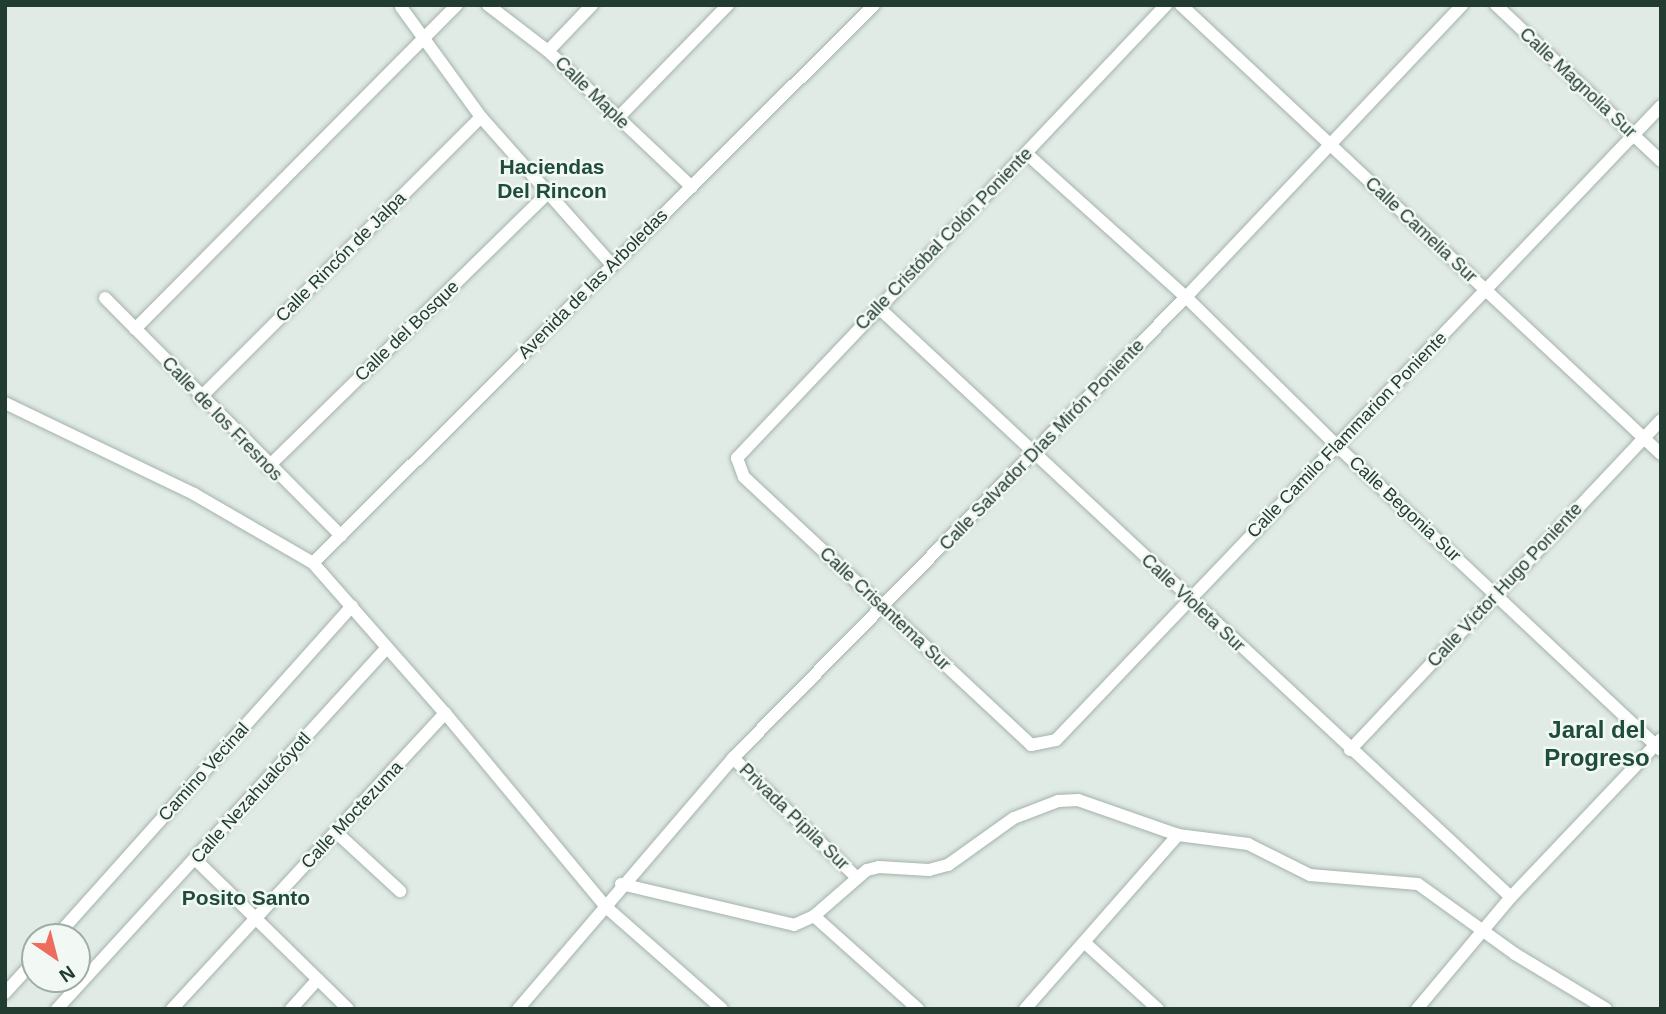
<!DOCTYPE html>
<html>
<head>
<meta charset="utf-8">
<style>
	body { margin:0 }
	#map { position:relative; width:1666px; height:1014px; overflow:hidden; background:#e1ebe5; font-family:Helvetica,sans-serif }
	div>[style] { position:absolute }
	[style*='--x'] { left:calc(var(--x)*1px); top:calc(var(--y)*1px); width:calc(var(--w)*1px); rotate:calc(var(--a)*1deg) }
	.roads { filter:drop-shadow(0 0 2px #a4b3ab) drop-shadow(0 0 2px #a4b3ab) }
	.minor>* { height:12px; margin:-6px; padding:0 6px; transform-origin:6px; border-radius:6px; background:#fff }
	span { translate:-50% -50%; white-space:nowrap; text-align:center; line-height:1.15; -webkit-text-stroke:5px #f2f8f4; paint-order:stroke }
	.street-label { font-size:18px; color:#223c31 }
	.quarter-label { font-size:21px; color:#1f4d3b; font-weight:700 }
	.district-label { font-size:24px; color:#1f4d3b; font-weight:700 }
	.frame { position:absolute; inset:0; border:7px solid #223c31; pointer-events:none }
	.north { position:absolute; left:21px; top:923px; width:70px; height:70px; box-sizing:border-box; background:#f2f8f4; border:2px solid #9fada6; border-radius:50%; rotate:145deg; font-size:19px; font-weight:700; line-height:28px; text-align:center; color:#223c31 }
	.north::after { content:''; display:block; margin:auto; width:24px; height:32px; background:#ee6c5d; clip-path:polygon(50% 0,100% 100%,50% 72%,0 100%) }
</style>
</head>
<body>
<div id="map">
	<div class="roads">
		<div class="minor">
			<i style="--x:488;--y:5;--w:76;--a:37.5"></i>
			<i style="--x:548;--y:51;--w:198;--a:43.4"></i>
			<i style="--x:1166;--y:5;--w:624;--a:133.44"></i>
			<i style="--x:737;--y:458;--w:20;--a:70"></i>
			<i style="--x:744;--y:477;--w:393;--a:43"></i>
			<i style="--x:1031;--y:745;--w:25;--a:-11"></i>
			<i style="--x:1056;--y:740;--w:876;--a:-46.34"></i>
			<i style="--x:1181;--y:5;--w:657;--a:43.09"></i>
			<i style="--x:1496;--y:5;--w:227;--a:43.4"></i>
			<i style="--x:401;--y:7;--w:136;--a:54"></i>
			<i style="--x:481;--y:117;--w:196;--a:48.5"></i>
			<i style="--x:548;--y:51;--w:64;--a:-46.3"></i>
			<i style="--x:618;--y:118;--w:158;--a:-45.8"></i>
			<i style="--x:1027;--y:154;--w:214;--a:42"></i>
			<i style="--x:1186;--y:297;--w:212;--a:44.6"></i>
			<i style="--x:1337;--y:446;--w:444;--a:43.2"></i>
			<i style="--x:105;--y:298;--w:335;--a:45.2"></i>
			<i style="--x:878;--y:307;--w:865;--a:42.99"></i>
			<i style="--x:135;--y:329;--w:457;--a:-45.2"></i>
			<i style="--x:200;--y:398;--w:397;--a:-45"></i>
			<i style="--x:5;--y:403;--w:210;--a:25.7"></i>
			<i style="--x:194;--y:494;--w:138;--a:30.1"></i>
			<i style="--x:313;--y:563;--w:200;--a:48.7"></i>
			<i style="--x:445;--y:713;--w:252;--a:50.3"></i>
			<i style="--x:606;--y:907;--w:154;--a:41.3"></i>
			<i style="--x:268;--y:467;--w:390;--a:-44.4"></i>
			<i style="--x:313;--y:563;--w:791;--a:-44.85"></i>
			<i style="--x:1350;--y:750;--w:453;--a:-46.7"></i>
			<i style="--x:733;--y:758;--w:170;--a:44"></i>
			<i style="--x:337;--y:833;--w:86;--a:42.6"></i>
			<i style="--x:195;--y:859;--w:214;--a:44.4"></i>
			<i style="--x:621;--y:884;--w:178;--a:13.3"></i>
			<i style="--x:794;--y:925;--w:22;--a:-24"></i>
			<i style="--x:814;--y:916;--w:70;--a:-41"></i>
			<i style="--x:867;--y:870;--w:12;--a:-14"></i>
			<i style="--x:879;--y:867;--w:50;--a:3.4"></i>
			<i style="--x:929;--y:870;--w:20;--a:-15"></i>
			<i style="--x:948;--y:865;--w:81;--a:-35.5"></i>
			<i style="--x:1014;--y:818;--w:47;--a:-21.1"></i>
			<i style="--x:1058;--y:801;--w:20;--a:-3"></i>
			<i style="--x:1078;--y:800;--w:106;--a:19.3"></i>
			<i style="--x:1178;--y:835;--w:71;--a:7.3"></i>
			<i style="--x:1248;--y:844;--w:69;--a:26.6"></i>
			<i style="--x:1310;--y:875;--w:108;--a:4.8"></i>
			<i style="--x:1418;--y:884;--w:120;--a:35.8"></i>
			<i style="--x:1515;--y:954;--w:106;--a:31.1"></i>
			<i style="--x:814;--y:916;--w:140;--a:41.8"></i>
			<i style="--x:56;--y:937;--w:444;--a:-48.2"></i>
			<i style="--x:1084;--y:942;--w:100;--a:42.2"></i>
			<i style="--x:5;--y:993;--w:45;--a:-47.7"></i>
			<i style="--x:57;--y:1009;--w:489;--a:-47.6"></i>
			<i style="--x:172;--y:1009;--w:403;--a:-47.3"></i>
			<i style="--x:291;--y:1009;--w:40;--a:-48"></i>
			<i style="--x:518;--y:1009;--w:330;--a:-49.4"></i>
			<i style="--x:733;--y:758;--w:646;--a:-45.5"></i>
			<i style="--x:1186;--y:297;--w:402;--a:-46.6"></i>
			<i style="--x:1025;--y:1009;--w:232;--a:-48.7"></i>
			<i style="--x:1417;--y:1009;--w:146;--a:-50"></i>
			<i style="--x:1511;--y:897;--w:218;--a:-46.5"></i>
		</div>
	</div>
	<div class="street-label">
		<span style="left:1578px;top:83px;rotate:43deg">Calle Magnolia Sur</span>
		<span style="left:592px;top:93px;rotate:44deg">Calle Maple</span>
		<span style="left:1421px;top:230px;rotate:43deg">Calle Camelia Sur</span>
		<span style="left:944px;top:239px;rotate:-46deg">Calle Cristóbal Colón Poniente</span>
		<span style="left:341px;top:257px;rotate:-45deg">Calle Rincón de Jalpa</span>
		<span style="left:593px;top:284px;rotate:-45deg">Avenida de las Arboledas</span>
		<span style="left:407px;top:331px;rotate:-44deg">Calle del Bosque</span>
		<span style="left:222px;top:419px;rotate:46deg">Calle de los Fresnos</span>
		<span style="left:1347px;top:435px;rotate:-46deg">Calle Camilo Flammarion Poniente</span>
		<span style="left:1042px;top:445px;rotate:-46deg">Calle Salvador Días Mirón Poniente</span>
		<span style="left:1405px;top:509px;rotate:43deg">Calle Begonia Sur</span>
		<span style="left:1505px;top:585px;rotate:-47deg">Calle Víctor Hugo Poniente</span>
		<span style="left:1193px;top:603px;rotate:43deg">Calle Violeta Sur</span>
		<span style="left:885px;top:609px;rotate:43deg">Calle Crisantema Sur</span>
		<span style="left:204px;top:772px;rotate:-48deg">Camino Vecinal</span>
		<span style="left:251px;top:798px;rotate:-48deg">Calle Nezahualcóyotl</span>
		<span style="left:352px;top:815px;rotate:-47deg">Calle Moctezuma</span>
		<span style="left:794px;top:817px;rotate:44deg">Privada Pípila Sur</span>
	</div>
	<div class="quarter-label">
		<span style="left:552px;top:179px">Haciendas<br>Del Rincon</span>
		<span style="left:246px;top:898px">Posito Santo</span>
	</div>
	<div class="district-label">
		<span style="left:1597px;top:744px">Jaral del<br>Progreso</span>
	</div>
	<div class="frame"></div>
	<div class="north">N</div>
</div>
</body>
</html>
